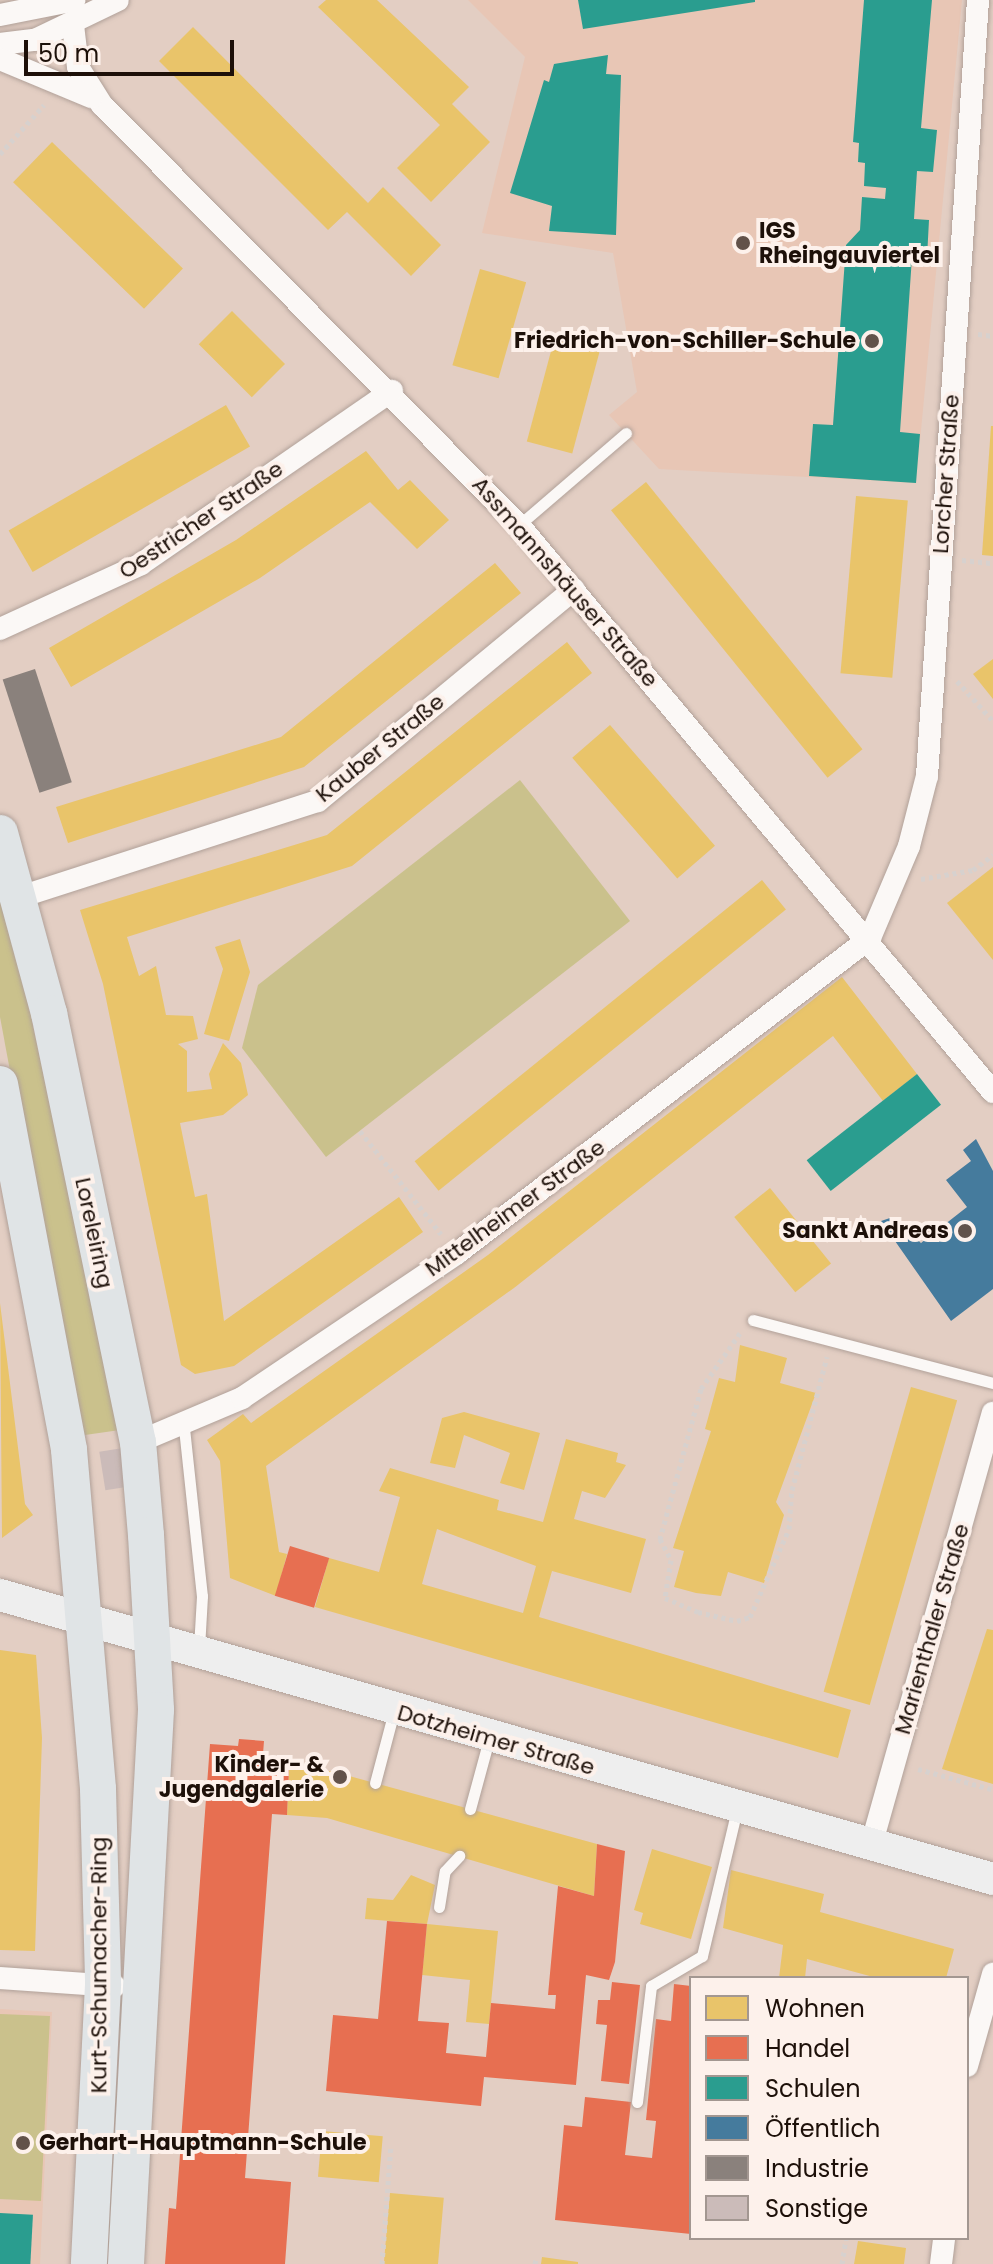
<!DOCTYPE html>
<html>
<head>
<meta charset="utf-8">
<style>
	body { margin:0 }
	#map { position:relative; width:993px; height:2264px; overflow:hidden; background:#e3cec3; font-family:Poppins,sans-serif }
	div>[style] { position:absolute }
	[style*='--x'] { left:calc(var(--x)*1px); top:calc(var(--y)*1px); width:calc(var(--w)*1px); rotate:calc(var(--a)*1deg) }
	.built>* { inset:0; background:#e8c6b5 }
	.green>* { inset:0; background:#cac18c }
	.homes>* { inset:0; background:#e9c46a; transform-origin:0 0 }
	.shops>* { inset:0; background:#e76f51; transform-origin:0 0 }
	.schools>* { inset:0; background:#2a9d8f; transform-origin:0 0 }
	.public>* { inset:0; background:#457b9d }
	.industry>* { inset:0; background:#8a817c; transform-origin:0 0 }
	.building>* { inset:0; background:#cbbbb9; transform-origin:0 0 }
	.path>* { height:5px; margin-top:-2.5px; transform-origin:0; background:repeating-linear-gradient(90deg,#d7d1ce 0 4px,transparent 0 8px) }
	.roads { filter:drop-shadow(0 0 2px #b1a199) drop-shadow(0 0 2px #b1a199) }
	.lane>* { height:11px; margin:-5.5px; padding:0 5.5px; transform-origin:5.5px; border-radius:5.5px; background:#fbf8f6 }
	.street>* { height:22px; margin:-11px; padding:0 11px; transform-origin:11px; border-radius:11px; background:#fbf8f6 }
	.secondary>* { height:32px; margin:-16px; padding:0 16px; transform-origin:16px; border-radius:16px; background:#eee }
	.primary>* { height:36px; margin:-18px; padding:0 18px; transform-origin:18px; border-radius:18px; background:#e0e4e6 }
	.dots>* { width:22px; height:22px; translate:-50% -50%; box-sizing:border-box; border:4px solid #fdf1eb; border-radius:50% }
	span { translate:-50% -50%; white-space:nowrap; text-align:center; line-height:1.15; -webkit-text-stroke:8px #fdf1eb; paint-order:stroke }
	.poi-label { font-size:22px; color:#1d1009; font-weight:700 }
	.left { translate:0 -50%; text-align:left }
	.right { translate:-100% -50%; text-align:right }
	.street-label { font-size:22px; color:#1d1009 }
	.legend { position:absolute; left:689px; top:1976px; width:280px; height:264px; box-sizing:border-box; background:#fdf1eb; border:2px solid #a39791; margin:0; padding:10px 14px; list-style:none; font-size:24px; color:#1d1009 }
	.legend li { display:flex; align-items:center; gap:16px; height:40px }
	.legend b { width:40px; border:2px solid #a39791 }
	.scale { position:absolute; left:24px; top:40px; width:210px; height:36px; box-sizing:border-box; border:4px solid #1d1009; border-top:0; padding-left:10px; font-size:24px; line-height:28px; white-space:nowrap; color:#1d1009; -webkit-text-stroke:6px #fdf1eb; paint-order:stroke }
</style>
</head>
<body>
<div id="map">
	<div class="built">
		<i style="clip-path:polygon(468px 0,962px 0,916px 483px,659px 469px,609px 415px,637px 392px,613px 253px,482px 233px,525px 57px)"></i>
		<i style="clip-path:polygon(0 2009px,52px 2012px,40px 2264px,0 2264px)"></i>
	</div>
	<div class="green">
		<i style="clip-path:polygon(520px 780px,630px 921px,326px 1157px,242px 1048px,258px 985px)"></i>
		<i style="clip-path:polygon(0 881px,7px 905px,120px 1430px,78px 1436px,0 1017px)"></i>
		<i style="clip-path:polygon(0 2014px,50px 2016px,41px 2201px,0 2199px)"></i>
	</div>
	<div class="homes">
		<i style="clip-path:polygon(326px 0,377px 0,469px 87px,452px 104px,490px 142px,431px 202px,397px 168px,440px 125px,318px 7px)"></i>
		<i style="clip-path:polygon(193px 27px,368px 203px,383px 187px,441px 245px,411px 276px,347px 212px,328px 230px,159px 61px)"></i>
		<i style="left:52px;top:142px;width:182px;height:56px;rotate:44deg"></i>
		<i style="left:480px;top:269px;width:48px;height:100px;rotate:16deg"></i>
		<i style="left:232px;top:311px;width:75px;height:47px;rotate:45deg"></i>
		<i style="left:554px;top:340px;width:47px;height:105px;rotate:15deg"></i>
		<i style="left:226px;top:405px;width:48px;height:251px;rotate:60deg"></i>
		<i style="clip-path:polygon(991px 426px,993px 426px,993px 556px,982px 555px)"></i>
		<i style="clip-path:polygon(366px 451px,398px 490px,410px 480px,449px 520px,417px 549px,370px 502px,260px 578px,71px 687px,49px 648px,236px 540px)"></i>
		<i style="left:646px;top:482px;width:344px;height:45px;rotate:51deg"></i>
		<i style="left:856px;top:496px;width:52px;height:178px;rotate:5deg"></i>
		<i style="clip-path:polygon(495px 563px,521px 593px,304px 767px,68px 843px,56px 807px,281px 737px)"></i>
		<i style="clip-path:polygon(567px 642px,592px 673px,352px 866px,127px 937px,139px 976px,156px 966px,166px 1015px,193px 1016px,198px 1039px,178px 1044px,187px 1051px,187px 1092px,212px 1089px,209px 1074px,223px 1043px,241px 1063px,248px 1095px,223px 1115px,180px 1123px,195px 1197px,207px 1194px,224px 1321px,399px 1197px,423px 1232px,234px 1366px,195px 1374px,181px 1365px,103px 984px,80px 910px,327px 835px)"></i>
		<i style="clip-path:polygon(993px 659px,993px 699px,973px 674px)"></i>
		<i style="left:610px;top:725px;width:160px;height:50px;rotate:49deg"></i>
		<i style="clip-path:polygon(993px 867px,993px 960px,947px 903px)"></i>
		<i style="left:762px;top:880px;width:38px;height:447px;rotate:51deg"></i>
		<i style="clip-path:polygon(240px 939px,250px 972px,229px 1041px,204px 1034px,223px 969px,215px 947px)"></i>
		<i style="clip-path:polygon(842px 977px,917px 1074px,883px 1101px,833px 1036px,514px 1288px,266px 1466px,279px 1552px,287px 1554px,276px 1596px,230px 1578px,220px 1461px,207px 1440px,243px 1414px,251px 1423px,488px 1255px)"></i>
		<i style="left:770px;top:1188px;width:97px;height:46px;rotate:51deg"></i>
		<i style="clip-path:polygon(0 1303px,25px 1504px,33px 1515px,2px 1538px)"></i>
		<i style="clip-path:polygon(740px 1345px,787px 1358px,780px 1383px,816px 1393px,776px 1502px,784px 1515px,764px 1583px,728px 1572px,721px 1596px,696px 1593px,674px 1587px,684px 1551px,673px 1548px,711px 1431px,705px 1429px,719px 1378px,735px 1382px)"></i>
		<i style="left:911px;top:1387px;width:48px;height:317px;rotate:16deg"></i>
		<i style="clip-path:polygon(464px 1412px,540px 1433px,524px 1490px,500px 1483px,510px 1453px,464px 1435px,455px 1468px,430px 1463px,442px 1418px)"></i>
		<i style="clip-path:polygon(evenodd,566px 1439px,618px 1453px,616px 1462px,626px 1465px,605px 1498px,582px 1491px,574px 1519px,646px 1539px,631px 1593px,552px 1571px,539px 1617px,851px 1710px,838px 1758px,315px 1607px,329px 1558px,379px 1572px,400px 1497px,379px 1491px,390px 1468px,499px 1500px,497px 1510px,543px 1522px,566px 1439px,437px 1529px,536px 1566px,523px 1613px,422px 1584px,437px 1529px)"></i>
		<i style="clip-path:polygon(987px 1629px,993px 1630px,993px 1784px,942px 1769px)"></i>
		<i style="clip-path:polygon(0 1650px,36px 1655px,42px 1738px,35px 1951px,0 1950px)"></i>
		<i style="clip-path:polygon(289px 1769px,331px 1771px,597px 1844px,594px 1896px,327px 1818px,287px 1815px)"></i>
		<i style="clip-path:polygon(652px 1849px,712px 1867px,691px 1939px,640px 1924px,643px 1913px,634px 1910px)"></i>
		<i style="clip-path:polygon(731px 1870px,824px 1894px,820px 1912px,954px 1949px,946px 1978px,877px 1978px,807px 1959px,805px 1978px,779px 1978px,783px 1945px,723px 1928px)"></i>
		<i style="clip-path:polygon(411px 1875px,435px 1885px,427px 1924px,498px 1931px,489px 2024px,466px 2022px,470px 1980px,422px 1975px,427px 1924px,365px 1919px,367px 1898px,393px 1900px)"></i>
		<i style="left:322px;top:2131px;width:61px;height:46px;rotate:5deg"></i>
		<i style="left:390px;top:2193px;width:54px;height:71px;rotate:5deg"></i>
		<i style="clip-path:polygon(858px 2241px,906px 2248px,904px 2264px,854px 2264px)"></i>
		<i style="clip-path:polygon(542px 2257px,578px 2262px,578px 2264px,541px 2264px)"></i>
	</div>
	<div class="shops">
		<i style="left:290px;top:1546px;width:41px;height:52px;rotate:17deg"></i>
		<i style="clip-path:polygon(239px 1739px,264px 1741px,262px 1767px,289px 1769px,287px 1815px,272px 1814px,245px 2178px,291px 2182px,285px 2264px,165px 2264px,169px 2208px,176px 2209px,210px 1744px,238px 1746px)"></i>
		<i style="clip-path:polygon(597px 1844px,625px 1851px,615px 1962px,609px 1980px,586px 1975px,576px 2085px,484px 2077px,481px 2106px,326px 2091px,333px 2015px,378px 2019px,387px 1921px,427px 1924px,418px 2021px,449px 2023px,446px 2053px,486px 2057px,491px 2003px,555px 2009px,556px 1995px,548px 1995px,558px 1886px,594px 1896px)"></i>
		<i style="clip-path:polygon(612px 1982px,640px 1985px,629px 2084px,601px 2081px,607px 2025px,596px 2024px,598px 2000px,610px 2000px)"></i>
		<i style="clip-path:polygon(674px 1984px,691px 1986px,691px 2234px,555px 2220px,564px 2125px,582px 2127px,585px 2097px,631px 2102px,625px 2155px,652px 2158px,656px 2121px,646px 2120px,656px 2019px,671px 2021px)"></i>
	</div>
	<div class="schools">
		<i style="clip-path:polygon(578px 0,755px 0,755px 2px,583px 29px)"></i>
		<i style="clip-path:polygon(864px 0,932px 0,921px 128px,937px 130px,933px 172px,917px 171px,914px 219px,929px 220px,927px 258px,912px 257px,900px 432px,920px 434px,916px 483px,809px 476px,813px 424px,833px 425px,846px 245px,860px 230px,862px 197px,885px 199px,886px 188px,864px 186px,865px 163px,858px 162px,859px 143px,853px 142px)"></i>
		<i style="clip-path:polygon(608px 55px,606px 74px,621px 75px,616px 235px,549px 231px,552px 206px,510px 193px,544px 80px,549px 82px,554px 64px)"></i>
		<i style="left:917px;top:1074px;width:39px;height:140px;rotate:52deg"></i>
		<i style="left:0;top:2213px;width:33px;height:51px;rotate:3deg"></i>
	</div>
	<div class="public">
		<i style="clip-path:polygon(976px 1139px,993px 1171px,993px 1289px,951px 1321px,881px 1221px,893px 1217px,921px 1243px,967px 1207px,946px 1180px,971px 1161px,963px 1150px)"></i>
	</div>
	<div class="industry">
		<i style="left:35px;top:669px;width:119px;height:34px;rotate:72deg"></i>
	</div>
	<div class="building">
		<i style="left:123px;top:1448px;width:39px;height:24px;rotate:81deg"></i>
	</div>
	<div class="path">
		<i style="--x:0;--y:154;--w:66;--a:-48.1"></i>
		<i style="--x:978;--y:334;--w:15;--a:8"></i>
		<i style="--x:962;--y:560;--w:31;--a:6"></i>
		<i style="--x:957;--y:681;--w:54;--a:48"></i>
		<i style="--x:921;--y:879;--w:53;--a:-9.8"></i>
		<i style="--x:973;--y:870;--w:25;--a:-37"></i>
		<i style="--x:360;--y:1131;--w:131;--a:51.8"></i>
		<i style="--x:740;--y:1333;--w:68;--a:124.9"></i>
		<i style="--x:701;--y:1389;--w:156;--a:105.3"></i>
		<i style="--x:660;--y:1539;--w:24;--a:62"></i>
		<i style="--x:671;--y:1560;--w:38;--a:99"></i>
		<i style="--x:665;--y:1598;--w:36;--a:23"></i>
		<i style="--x:698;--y:1612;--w:40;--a:13"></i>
		<i style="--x:737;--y:1621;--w:14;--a:-17"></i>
		<i style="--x:750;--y:1617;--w:96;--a:-66.1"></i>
		<i style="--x:789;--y:1529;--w:39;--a:-86"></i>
		<i style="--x:792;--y:1490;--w:138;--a:-75.3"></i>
		<i style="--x:918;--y:1769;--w:76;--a:15.3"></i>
		<i style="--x:382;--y:2264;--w:119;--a:-85.7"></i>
		<i style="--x:535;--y:2264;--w:5;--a:-79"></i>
		<i style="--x:842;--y:2264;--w:26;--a:-81"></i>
	</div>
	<div class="roads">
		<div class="lane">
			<i style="--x:519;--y:525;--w:141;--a:-40.7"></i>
			<i style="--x:753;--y:1320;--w:248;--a:14.7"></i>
			<i style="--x:184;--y:1428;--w:169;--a:83.9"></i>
			<i style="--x:202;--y:1596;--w:52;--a:93.3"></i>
			<i style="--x:375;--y:1783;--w:74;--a:-75.2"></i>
			<i style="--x:470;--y:1809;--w:73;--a:-74.8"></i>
			<i style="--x:439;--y:1907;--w:36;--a:-81"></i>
			<i style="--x:445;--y:1871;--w:21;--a:-47"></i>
			<i style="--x:637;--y:2102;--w:117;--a:-83.1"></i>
			<i style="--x:651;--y:1986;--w:59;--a:-30.5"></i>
			<i style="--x:702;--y:1956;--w:151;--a:-76.6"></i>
		</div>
		<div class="street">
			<i style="--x:0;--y:15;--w:76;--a:-11.3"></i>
			<i style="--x:73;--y:25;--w:42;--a:83.2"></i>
			<i style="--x:78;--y:67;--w:45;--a:57.7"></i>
			<i style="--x:102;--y:105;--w:592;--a:45.21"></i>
			<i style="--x:519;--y:525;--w:739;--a:50.11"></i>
			<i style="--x:0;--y:44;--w:35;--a:-7"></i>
			<i style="--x:35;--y:40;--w:92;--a:-25.7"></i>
			<i style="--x:0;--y:59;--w:99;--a:22.7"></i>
			<i style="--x:0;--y:629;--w:155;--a:-24.7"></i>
			<i style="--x:141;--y:564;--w:305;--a:-34.6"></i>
			<i style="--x:20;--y:897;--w:313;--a:-17.9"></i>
			<i style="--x:318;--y:801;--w:332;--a:-39.6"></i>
			<i style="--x:138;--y:1442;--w:113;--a:-22.9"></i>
			<i style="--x:242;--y:1398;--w:258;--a:-33.9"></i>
			<i style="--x:456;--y:1254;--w:521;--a:-37.35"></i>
			<i style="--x:870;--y:938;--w:100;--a:-67"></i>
			<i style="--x:909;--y:846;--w:72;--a:-75.6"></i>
			<i style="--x:927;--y:776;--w:778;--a:-86.24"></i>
			<i style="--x:871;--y:1846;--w:450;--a:-74.3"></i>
			<i style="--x:0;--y:1978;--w:115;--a:4"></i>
			<i style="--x:967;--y:2066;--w:96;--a:-74.2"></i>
			<i style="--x:941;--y:2264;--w:26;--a:-83"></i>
		</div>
		<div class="secondary">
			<i style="--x:0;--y:1595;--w:1033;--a:15.96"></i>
		</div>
		<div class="primary">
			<i style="--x:0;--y:833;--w:187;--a:74.8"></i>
			<i style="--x:49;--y:1013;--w:438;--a:78.3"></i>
			<i style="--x:138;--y:1442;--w:93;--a:85.1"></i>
			<i style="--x:146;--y:1535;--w:175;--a:86.7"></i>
			<i style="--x:156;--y:1710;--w:555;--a:93.1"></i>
			<i style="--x:0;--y:1084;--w:372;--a:79.3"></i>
			<i style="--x:69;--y:1450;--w:340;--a:85.1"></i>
			<i style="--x:98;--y:1789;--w:196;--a:88.5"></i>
			<i style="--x:103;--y:1985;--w:279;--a:92.9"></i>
		</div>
	</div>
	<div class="dots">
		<i style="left:743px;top:243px;background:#62524a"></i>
		<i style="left:872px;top:341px;background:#62524a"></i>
		<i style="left:965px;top:1231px;background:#62524a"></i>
		<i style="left:340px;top:1777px;background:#62524a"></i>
		<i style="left:23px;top:2143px;background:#62524a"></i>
	</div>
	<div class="poi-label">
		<span class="left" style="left:759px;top:243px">IGS<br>Rheingauviertel</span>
		<span class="right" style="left:856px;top:341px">Friedrich-von-Schiller-Schule</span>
		<span class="right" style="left:949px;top:1231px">Sankt Andreas</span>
		<span class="right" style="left:324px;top:1777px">Kinder- &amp;<br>Jugendgalerie</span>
		<span class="left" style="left:39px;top:2143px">Gerhart-Hauptmann-Schule</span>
	</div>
	<div class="street-label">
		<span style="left:946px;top:474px;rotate:-86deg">Lorcher Straße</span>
		<span style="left:201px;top:520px;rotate:-34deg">Oestricher Straße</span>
		<span style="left:565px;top:582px;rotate:49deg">Assmannshäuser Straße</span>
		<span style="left:380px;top:748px;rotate:-39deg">Kauber Straße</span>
		<span style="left:515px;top:1208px;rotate:-36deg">Mittelheimer Straße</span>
		<span style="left:94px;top:1233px;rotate:78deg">Loreleiring</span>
		<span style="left:932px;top:1629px;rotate:-74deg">Marienthaler Straße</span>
		<span style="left:496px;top:1740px;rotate:16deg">Dotzheimer Straße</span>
		<span style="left:99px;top:1965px;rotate:-90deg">Kurt-Schumacher-Ring</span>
	</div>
	<ul class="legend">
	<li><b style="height:22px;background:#e9c46a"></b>Wohnen</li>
	<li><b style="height:22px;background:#e76f51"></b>Handel</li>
	<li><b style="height:22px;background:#2a9d8f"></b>Schulen</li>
	<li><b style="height:22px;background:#457b9d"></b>Öffentlich</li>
	<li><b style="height:22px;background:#8a817c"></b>Industrie</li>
	<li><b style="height:22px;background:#cbbbb9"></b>Sonstige</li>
	</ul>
	<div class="scale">50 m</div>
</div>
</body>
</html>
